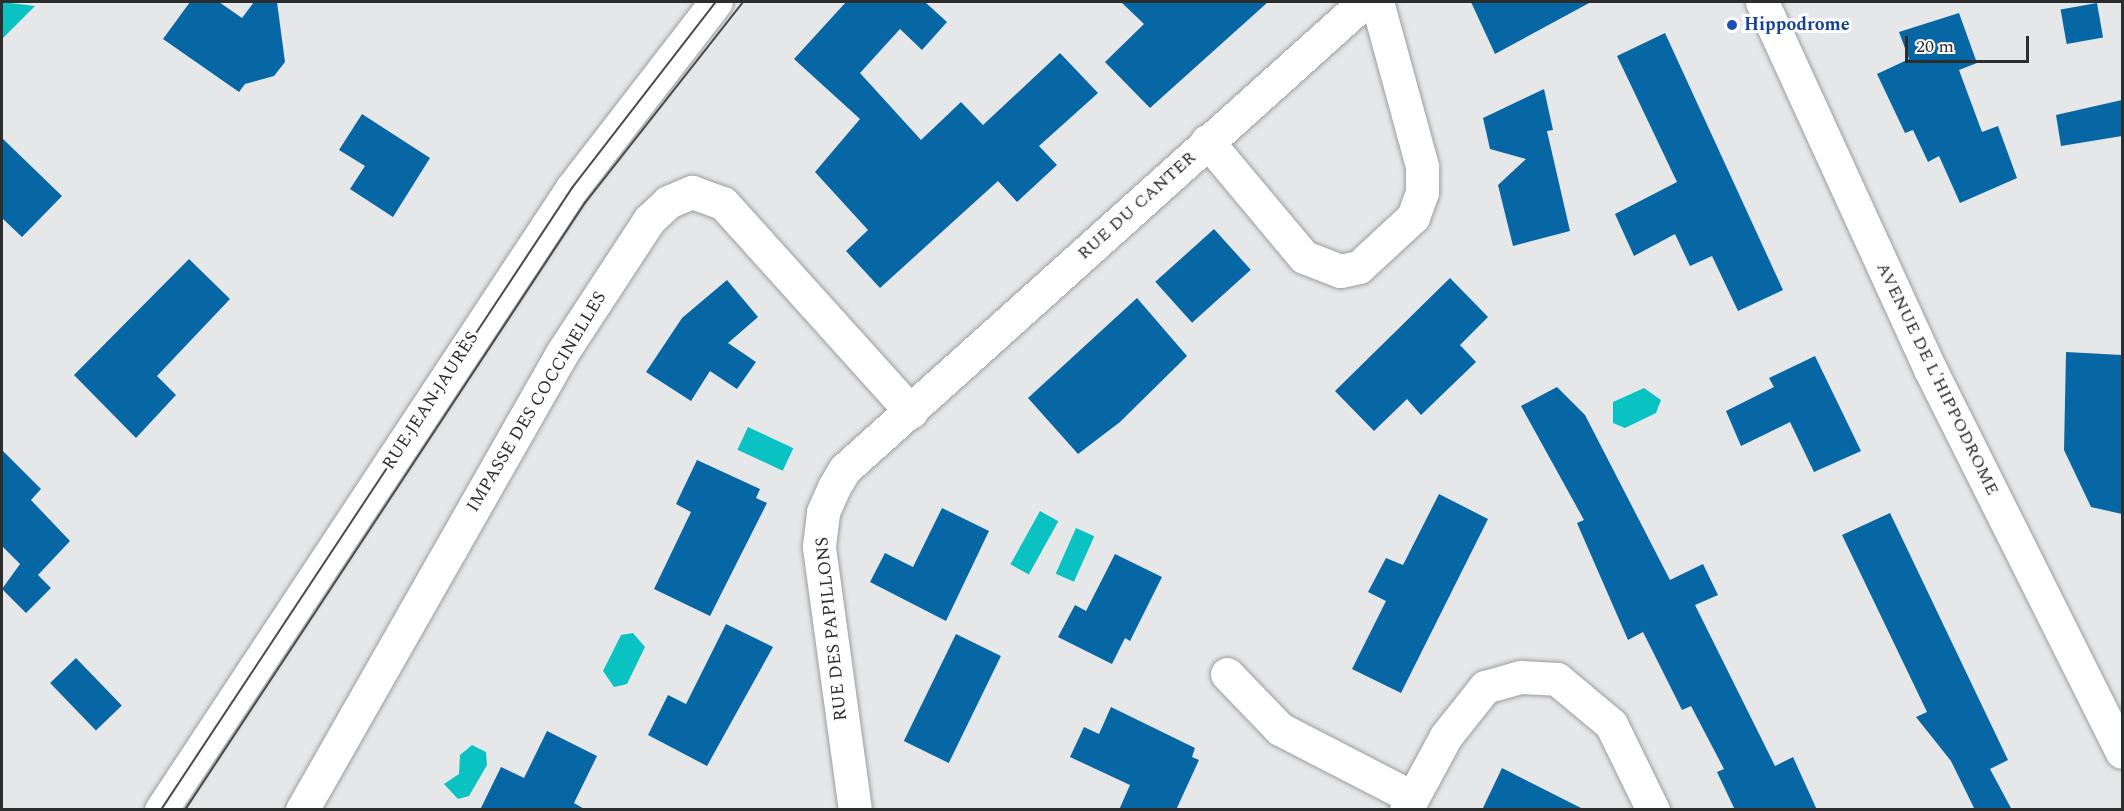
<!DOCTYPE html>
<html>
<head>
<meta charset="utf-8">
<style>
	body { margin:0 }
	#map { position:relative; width:2124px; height:811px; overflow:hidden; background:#e6e7e8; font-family:Spectral,serif }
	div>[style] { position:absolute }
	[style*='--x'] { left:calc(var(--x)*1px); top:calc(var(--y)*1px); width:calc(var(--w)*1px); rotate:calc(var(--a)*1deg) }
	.water>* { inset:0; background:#0bc2c3; transform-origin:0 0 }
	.building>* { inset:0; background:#0767a4; transform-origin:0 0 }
	.roads { filter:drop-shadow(0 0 2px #9c9d9f) drop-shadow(0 0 2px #9c9d9f) }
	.street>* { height:33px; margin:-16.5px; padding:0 16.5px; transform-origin:16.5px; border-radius:16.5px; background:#fff }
	.secondary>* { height:33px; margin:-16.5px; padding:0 16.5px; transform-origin:16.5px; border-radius:16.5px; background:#fff }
	.tram>* { height:1.5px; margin:-0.75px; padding:0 0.75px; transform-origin:0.75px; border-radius:0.75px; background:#4b4c4c }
	.dots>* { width:16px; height:16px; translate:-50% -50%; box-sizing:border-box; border:3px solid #fff; border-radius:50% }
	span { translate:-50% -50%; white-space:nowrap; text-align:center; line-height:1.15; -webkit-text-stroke:6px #fff; paint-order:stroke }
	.transit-label { font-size:18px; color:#164399; font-weight:700 }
	.left { translate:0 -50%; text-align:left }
	.street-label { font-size:18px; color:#2c2d2d }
	.frame { position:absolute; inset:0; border:3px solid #2c2d2d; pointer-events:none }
	.scale { position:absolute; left:1905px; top:36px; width:124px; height:27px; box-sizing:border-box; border:3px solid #2c2d2d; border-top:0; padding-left:8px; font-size:18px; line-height:21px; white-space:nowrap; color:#2c2d2d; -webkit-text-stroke:4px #fff; paint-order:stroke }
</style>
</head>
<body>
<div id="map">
	<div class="water">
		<i style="clip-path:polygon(2px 2px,35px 6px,2px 39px)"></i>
		<i style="clip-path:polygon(1644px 388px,1661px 400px,1656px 413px,1625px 428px,1613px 423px,1613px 402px)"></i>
		<i style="left:748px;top:427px;width:50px;height:25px;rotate:25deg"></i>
		<i style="left:1040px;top:511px;width:21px;height:61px;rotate:29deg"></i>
		<i style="left:1076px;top:528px;width:20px;height:50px;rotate:24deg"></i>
		<i style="clip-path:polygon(633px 633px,645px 647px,627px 684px,614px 687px,603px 671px,621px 635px)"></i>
		<i style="clip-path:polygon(472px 745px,486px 752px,487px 765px,469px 796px,458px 799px,444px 784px,459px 774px,460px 755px)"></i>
	</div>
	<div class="building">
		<i style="clip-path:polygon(190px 2px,219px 2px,242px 18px,254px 2px,277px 2px,285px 62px,274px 76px,245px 84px,239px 92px,163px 39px)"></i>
		<i style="clip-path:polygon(846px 2px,925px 2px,947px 22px,922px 50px,900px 29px,860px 73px,921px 140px,961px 102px,983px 125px,1060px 53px,1098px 93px,1039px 146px,1057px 165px,1017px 202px,998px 181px,880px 288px,846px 251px,868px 230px,815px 172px,860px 119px,794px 59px)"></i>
		<i style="clip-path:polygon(1121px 2px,1268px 2px,1150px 108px,1105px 62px,1144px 24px)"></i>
		<i style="clip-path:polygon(1471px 2px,1591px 2px,1495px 54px)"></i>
		<i style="left:2097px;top:3px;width:35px;height:37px;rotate:80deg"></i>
		<i style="clip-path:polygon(1959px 13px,1977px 63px,1959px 70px,1982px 132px,1998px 126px,2017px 178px,1960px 203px,1939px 156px,1928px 162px,1913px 130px,1905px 133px,1877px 74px,1909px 59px,1899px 32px)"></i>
		<i style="clip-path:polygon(1665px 33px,1783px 290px,1738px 311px,1712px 256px,1690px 266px,1675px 234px,1634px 256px,1615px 214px,1677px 182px,1617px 56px)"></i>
		<i style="clip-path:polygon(1544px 89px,1553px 130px,1547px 131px,1570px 231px,1513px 246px,1498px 185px,1526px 159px,1490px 149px,1483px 118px)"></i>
		<i style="clip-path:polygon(2122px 100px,2122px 136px,2061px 146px,2056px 115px)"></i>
		<i style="clip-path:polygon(362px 114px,430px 158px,393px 217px,350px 189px,365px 166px,339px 150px)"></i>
		<i style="clip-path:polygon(2px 138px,62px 196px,22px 237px,2px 218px)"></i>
		<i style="left:1214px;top:229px;width:55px;height:79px;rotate:48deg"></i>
		<i style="clip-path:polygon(189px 259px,230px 299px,157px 376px,176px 395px,136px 438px,74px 375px)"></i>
		<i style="clip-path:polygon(1450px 278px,1488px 317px,1460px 345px,1476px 362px,1421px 415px,1407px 399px,1374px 431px,1335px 391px)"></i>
		<i style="clip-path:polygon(727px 280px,758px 317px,728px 343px,756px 362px,737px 389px,710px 371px,691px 401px,646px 372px,682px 318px)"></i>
		<i style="clip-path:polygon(1137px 298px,1187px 356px,1120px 422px,1078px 454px,1028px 398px)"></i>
		<i style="clip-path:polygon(2066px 352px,2122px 355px,2122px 514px,2091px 507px,2064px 450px)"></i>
		<i style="clip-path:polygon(1815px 356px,1861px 451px,1814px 472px,1790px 422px,1741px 446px,1726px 411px,1774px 387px,1769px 378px)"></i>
		<i style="clip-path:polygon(1557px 387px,1585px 415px,1670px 580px,1703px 564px,1718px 595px,1695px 605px,1775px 766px,1793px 757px,1817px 810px,1735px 810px,1717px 772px,1724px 769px,1691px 706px,1682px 710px,1643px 632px,1628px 640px,1577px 523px,1584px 520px,1521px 406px)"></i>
		<i style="clip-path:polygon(2px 450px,41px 489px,31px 500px,70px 541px,38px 575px,51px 588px,26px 613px,2px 589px,20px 564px,2px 546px)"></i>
		<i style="clip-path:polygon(697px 460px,760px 489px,756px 498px,767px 503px,710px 616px,654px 589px,691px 512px,676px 504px)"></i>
		<i style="clip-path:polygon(1439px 494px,1488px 519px,1401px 693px,1352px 669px,1386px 601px,1368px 592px,1386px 558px,1403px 565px)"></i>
		<i style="clip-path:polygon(942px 508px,989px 531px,946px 621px,870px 582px,885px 553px,913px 567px)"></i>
		<i style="clip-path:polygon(1890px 513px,2008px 760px,1990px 769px,2012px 810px,1975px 810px,1951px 761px,1916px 717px,1927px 712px,1842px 535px)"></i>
		<i style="clip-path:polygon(1115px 554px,1162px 577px,1130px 641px,1125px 638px,1112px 664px,1058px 637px,1075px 605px,1086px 611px)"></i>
		<i style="clip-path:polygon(726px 624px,773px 647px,707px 766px,648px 735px,668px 695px,686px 704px)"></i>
		<i style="left:956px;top:634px;width:50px;height:119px;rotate:26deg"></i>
		<i style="left:76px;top:658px;width:66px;height:36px;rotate:46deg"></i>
		<i style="clip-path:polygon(1111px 707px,1195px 748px,1192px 757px,1199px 760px,1176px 810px,1119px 810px,1130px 785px,1070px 757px,1084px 727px,1099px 734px)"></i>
		<i style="clip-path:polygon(547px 731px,597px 756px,574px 803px,586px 810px,480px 810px,501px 767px,524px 778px)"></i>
		<i style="clip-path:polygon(1502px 768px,1585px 810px,1482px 810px)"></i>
	</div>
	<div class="roads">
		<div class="street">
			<i style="--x:1207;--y:141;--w:151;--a:50.1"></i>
			<i style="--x:1304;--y:257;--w:39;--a:21"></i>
			<i style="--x:1340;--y:271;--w:19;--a:-12"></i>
			<i style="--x:1359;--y:267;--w:74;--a:-42.8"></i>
			<i style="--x:1413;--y:217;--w:27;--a:-70"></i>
			<i style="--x:1422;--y:192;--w:26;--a:-90"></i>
			<i style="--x:1422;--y:166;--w:170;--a:-105.3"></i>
			<i style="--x:1227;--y:674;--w:76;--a:46.1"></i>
			<i style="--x:1280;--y:729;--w:148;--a:27.3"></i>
			<i style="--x:161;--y:810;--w:746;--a:-56.54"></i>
			<i style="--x:572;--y:188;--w:235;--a:-52.3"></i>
			<i style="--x:302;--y:810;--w:526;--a:-60.36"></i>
			<i style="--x:562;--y:353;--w:159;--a:-56.8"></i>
			<i style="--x:649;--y:220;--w:26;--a:-43"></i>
			<i style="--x:668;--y:202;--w:26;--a:-23"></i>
			<i style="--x:692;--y:192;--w:33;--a:20"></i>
			<i style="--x:723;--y:203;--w:281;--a:48"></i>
			<i style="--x:855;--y:810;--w:266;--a:-97.8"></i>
			<i style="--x:819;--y:546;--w:34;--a:-83"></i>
			<i style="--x:823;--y:512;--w:27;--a:-66"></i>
			<i style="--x:834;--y:487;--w:21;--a:-59"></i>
			<i style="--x:845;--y:469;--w:698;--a:-41.98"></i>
			<i style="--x:1406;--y:810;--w:84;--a:-61.6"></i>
			<i style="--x:1446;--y:736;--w:63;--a:-51.5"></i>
			<i style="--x:1485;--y:687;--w:37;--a:-16"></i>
			<i style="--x:1521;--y:677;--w:36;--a:3"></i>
			<i style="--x:1557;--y:679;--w:70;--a:39.8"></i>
			<i style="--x:1611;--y:724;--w:96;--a:64"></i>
		</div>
		<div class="secondary">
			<i style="--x:1762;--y:2;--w:404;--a:65.4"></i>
			<i style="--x:1930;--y:369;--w:428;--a:63.4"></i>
		</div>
	</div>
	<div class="tram">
		<i style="--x:161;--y:810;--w:746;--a:-56.54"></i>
		<i style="--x:572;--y:188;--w:235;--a:-52.3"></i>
		<i style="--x:185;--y:810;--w:727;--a:-56.62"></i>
		<i style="--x:585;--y:203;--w:256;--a:-51.8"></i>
	</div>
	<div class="dots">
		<i style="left:1732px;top:25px;background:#1a4fb4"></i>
	</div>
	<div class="transit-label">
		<span class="left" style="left:1744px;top:25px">Hippodrome</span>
	</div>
	<div class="street-label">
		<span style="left:1137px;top:206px;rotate:-42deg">RUE DU CANTER</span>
		<span style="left:1937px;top:379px;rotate:64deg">AVENUE DE L'HIPPODROME</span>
		<span style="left:431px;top:401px;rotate:-57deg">RUE JEAN JAURÈS</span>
		<span style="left:537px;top:402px;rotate:-59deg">IMPASSE DES COCCINELLES</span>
		<span style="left:832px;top:629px;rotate:-96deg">RUE DES PAPILLONS</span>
	</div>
	<div class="frame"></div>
	<div class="scale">20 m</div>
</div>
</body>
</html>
